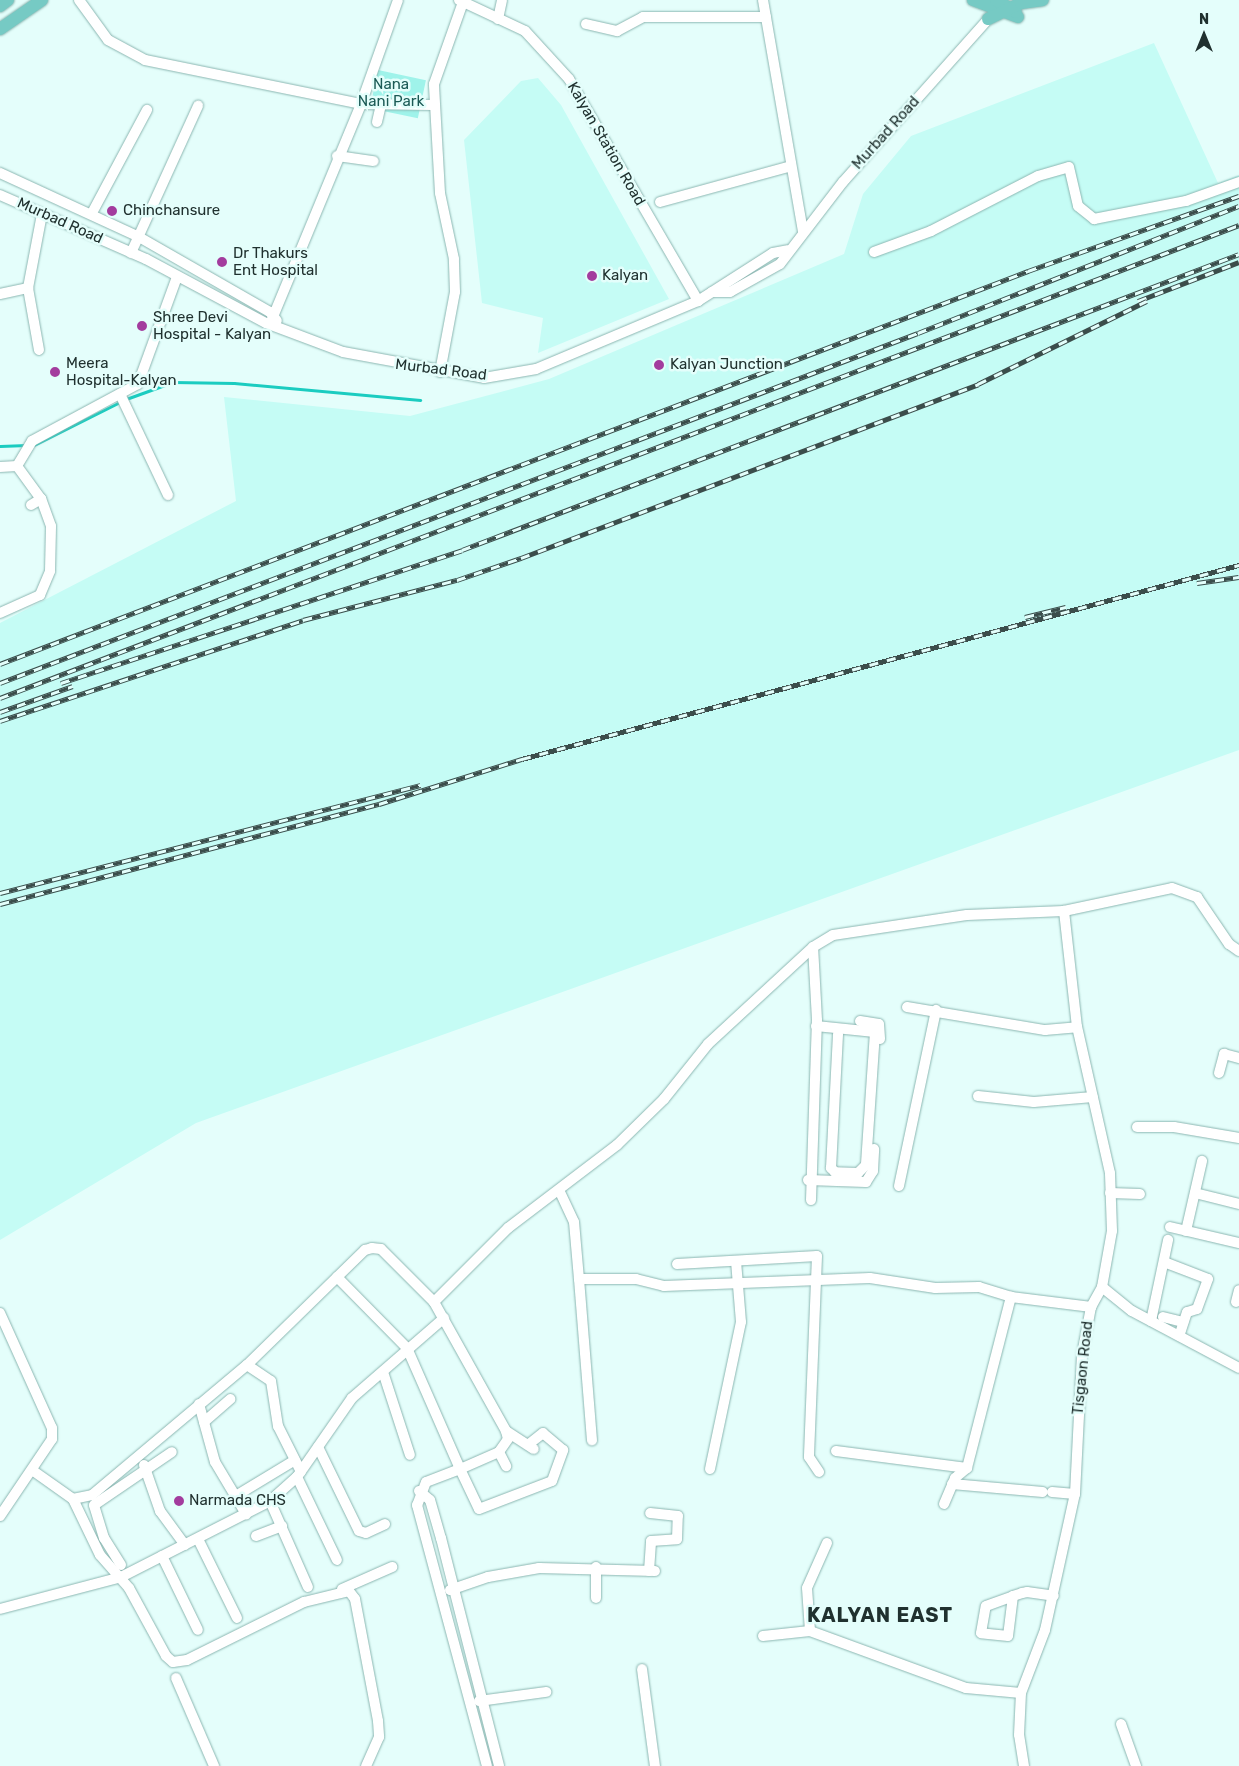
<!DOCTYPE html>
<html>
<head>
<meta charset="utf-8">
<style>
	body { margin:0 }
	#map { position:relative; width:1239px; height:1766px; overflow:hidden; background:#e4fefb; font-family:Rubik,sans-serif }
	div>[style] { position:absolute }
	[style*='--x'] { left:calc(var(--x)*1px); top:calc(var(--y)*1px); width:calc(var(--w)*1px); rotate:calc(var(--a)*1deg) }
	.built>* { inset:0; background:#c5fcf5 }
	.green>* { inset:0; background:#9ff3ea; transform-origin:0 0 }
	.stream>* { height:3px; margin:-1.5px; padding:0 1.5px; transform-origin:1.5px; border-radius:1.5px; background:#1bccc0 }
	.roads { filter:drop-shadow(0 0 1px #8bb6b1) drop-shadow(0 0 1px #8bb6b1) }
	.minor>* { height:10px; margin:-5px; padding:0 5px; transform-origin:5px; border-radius:5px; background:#fff }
	.major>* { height:12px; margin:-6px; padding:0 6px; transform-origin:6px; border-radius:6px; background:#76cac4 }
	.rail>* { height:5px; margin-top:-2.5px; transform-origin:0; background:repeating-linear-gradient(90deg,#e4fefb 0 9px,#3b4d4b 0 18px); box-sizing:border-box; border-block:1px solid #3b4d4b }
	.dots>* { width:14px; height:14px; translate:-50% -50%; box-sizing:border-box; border:2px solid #e4fefb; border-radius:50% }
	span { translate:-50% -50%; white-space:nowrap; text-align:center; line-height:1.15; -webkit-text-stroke:5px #e4fefb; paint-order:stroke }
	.park-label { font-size:15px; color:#1b5a55 }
	.street-label { font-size:15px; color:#20312f }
	.poi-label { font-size:15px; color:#20312f }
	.left { translate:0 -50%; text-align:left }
	.district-label { font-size:20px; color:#20312f; font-weight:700; letter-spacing:1px }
	.north { position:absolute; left:1179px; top:10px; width:50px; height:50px; -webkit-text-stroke:4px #e4fefb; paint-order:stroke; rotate:0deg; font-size:14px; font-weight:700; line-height:20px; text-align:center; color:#20312f }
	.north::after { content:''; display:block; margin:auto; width:18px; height:22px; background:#20312f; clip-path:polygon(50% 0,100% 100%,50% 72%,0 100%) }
</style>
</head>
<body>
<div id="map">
	<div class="built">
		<i style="clip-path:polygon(1154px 43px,1218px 183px,1239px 175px,1239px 750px,196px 1123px,0 1240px,0 623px,236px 501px,224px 397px,410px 416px,549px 379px,844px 254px,863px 194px,911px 136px)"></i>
		<i style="clip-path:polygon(538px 78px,561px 105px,669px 299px,538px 353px,543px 318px,482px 303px,464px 140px,521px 81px)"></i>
	</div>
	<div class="green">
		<i style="left:378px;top:70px;width:49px;height:39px;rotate:12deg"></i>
	</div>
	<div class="stream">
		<i style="--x:126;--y:399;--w:50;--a:-19.9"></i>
		<i style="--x:173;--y:382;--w:61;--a:0.9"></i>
		<i style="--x:234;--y:383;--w:187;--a:5.2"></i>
		<i style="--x:34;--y:445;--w:96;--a:-26.6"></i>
		<i style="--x:0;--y:446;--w:27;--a:-2"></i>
	</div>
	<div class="roads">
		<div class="minor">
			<i style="--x:79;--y:0;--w:49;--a:54.1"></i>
			<i style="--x:108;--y:40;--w:42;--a:28.4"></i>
			<i style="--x:145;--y:60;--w:220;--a:11.5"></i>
			<i style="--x:361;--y:104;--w:72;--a:0.8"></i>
			<i style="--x:459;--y:0;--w:73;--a:25.2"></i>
			<i style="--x:525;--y:31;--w:65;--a:47.5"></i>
			<i style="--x:569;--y:79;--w:257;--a:59.8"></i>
			<i style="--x:763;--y:0;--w:235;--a:80.2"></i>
			<i style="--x:498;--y:19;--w:19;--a:-78"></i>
			<i style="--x:586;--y:24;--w:32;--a:13"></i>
			<i style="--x:617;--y:31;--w:30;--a:-28"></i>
			<i style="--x:643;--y:17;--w:123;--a:0"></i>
			<i style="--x:377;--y:122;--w:18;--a:-77"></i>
			<i style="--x:337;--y:156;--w:37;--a:8"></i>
			<i style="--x:0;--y:173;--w:153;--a:24.7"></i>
			<i style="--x:139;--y:237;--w:151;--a:29.8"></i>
			<i style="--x:270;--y:312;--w:11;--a:52"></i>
			<i style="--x:0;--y:195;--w:159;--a:23.7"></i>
			<i style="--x:146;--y:259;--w:136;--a:28.1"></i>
			<i style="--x:266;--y:323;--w:82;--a:20.6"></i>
			<i style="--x:343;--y:352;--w:143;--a:10.4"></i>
			<i style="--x:484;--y:378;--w:53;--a:-9.8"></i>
			<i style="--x:536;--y:369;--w:176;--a:-22.8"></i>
			<i style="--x:698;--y:301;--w:89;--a:-32.6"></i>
			<i style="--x:773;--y:253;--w:15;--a:-11"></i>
			<i style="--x:660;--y:202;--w:133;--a:-15.3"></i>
			<i style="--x:92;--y:213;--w:117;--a:-61.9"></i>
			<i style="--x:874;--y:252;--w:61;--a:-20.2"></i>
			<i style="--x:931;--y:231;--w:120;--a:-27.2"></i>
			<i style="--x:1038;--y:176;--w:32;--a:-16"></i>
			<i style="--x:1069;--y:167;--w:40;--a:77"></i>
			<i style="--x:1078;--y:206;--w:21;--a:39"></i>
			<i style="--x:1094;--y:219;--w:94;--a:-11.1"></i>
			<i style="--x:1186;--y:201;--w:56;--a:-19.7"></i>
			<i style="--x:131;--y:253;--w:162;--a:-65.5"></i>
			<i style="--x:712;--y:292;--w:18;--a:0"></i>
			<i style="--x:730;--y:292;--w:57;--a:-29.2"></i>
			<i style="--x:780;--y:264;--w:103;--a:-52.5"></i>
			<i style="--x:843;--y:182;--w:218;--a:-48.3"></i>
			<i style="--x:0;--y:294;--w:29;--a:-12"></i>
			<i style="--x:270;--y:324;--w:238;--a:-67.5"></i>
			<i style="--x:361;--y:104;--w:110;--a:-70.4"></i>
			<i style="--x:39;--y:350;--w:63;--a:-100.1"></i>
			<i style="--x:28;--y:288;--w:75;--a:-79.3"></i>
			<i style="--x:440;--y:372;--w:81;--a:-79.4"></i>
			<i style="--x:455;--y:292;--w:33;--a:-92"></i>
			<i style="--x:454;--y:259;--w:67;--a:-102"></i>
			<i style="--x:440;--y:193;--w:109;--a:-93.2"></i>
			<i style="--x:434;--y:84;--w:87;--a:-70.5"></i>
			<i style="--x:120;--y:394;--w:112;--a:64.6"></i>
			<i style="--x:17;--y:466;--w:29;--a:-59"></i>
			<i style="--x:32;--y:441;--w:120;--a:-28.3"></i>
			<i style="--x:138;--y:384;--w:114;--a:-70"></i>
			<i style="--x:0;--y:467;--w:17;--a:-3"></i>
			<i style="--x:31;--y:505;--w:12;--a:-31"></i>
			<i style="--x:0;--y:613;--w:44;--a:-24.2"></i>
			<i style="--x:40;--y:595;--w:26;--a:-67"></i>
			<i style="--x:50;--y:571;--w:45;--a:-88.7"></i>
			<i style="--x:51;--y:526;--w:29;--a:-110"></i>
			<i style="--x:41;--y:499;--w:41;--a:-126"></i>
			<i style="--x:907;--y:1007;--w:140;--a:9.5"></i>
			<i style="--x:1045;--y:1030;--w:32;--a:-5"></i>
			<i style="--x:860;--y:1021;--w:19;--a:9"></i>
			<i style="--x:879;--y:1024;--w:15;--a:86"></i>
			<i style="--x:816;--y:1026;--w:59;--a:5.8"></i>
			<i style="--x:875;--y:1032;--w:133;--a:93.9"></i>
			<i style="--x:866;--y:1165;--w:11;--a:135"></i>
			<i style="--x:858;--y:1173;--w:23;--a:-178"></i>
			<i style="--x:835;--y:1172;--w:6;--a:-135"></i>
			<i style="--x:831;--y:1168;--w:134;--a:-87"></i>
			<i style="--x:1219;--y:1073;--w:20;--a:-75"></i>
			<i style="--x:1224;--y:1054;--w:16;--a:15"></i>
			<i style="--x:978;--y:1096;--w:56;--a:6.1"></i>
			<i style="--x:1034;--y:1102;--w:59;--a:-4.8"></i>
			<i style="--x:1137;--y:1127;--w:37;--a:0"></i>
			<i style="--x:1174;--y:1127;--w:66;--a:9.6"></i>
			<i style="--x:808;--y:1180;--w:58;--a:2"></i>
			<i style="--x:866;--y:1182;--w:13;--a:-58"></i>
			<i style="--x:873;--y:1171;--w:22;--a:-87"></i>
			<i style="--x:899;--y:1186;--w:180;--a:-78.1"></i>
			<i style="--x:560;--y:1192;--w:33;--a:65"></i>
			<i style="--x:574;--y:1222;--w:57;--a:85"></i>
			<i style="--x:579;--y:1279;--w:57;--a:0"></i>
			<i style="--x:636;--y:1279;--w:29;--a:14"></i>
			<i style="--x:664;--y:1286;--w:206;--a:-2.2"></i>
			<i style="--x:870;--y:1278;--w:66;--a:8.7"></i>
			<i style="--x:935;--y:1288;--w:44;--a:-1.3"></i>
			<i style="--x:979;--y:1287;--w:34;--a:17"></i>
			<i style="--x:1011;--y:1297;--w:81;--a:7.1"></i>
			<i style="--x:1110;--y:1193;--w:30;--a:2"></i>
			<i style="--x:1195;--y:1193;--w:45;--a:14"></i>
			<i style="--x:811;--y:1200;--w:180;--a:-88.1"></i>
			<i style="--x:817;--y:1020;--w:73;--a:-93.1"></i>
			<i style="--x:1170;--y:1227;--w:71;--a:13.1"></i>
			<i style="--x:1186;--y:1231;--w:72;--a:-77.1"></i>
			<i style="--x:1164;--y:1262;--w:47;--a:21.1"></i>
			<i style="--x:1208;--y:1279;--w:32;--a:110"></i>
			<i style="--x:1197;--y:1309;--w:10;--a:163"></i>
			<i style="--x:1187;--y:1312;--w:25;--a:108"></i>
			<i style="--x:677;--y:1264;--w:140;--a:-3.3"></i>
			<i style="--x:817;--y:1256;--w:201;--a:92.3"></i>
			<i style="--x:809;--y:1457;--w:18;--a:56"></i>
			<i style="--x:337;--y:1277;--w:100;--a:45.4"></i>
			<i style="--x:407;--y:1348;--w:132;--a:66.3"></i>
			<i style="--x:460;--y:1469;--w:36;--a:159"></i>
			<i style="--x:426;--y:1482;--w:25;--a:111"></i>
			<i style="--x:417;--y:1505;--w:270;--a:75"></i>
			<i style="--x:579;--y:1279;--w:162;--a:85.4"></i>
			<i style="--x:1102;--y:1287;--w:38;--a:39"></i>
			<i style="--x:1132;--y:1311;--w:121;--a:28"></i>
			<i style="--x:434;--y:1302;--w:105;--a:-45"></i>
			<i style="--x:508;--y:1228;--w:137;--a:-37.3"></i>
			<i style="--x:617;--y:1145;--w:66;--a:-44.4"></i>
			<i style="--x:664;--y:1099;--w:70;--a:-51.3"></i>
			<i style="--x:708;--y:1044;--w:143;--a:-42.7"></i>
			<i style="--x:813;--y:947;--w:23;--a:-31"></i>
			<i style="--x:833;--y:935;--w:135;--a:-8.5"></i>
			<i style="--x:967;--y:915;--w:97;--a:-2.4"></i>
			<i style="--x:1064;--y:911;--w:110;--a:-12"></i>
			<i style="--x:1172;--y:888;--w:27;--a:20"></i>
			<i style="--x:1197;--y:897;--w:57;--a:55.8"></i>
			<i style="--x:1229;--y:944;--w:12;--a:35"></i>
			<i style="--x:1236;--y:1302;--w:12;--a:-76"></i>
			<i style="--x:0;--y:1313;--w:126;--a:65.7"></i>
			<i style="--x:52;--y:1428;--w:11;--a:90"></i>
			<i style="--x:52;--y:1439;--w:93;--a:124"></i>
			<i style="--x:1163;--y:1317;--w:21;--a:14"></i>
			<i style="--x:1151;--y:1321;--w:83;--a:-78.1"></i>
			<i style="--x:247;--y:1365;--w:29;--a:34"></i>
			<i style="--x:271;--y:1381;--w:46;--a:81.2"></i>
			<i style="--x:278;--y:1426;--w:51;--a:63.4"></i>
			<i style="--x:383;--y:1372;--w:87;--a:72"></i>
			<i style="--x:199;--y:1404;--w:60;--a:74.6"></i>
			<i style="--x:215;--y:1462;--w:61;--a:59.2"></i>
			<i style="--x:204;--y:1422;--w:35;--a:-41"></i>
			<i style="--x:506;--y:1431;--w:33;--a:33"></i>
			<i style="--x:318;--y:1447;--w:93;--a:64"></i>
			<i style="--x:359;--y:1531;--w:7;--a:16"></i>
			<i style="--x:366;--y:1533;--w:21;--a:-25"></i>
			<i style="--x:836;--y:1451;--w:132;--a:7.4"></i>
			<i style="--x:499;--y:1452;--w:16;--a:63"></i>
			<i style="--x:144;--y:1465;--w:49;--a:70.8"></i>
			<i style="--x:160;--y:1511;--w:42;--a:53.7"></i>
			<i style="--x:710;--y:1469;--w:150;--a:-78.1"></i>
			<i style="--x:741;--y:1322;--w:61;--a:-94.7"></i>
			<i style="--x:32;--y:1470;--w:50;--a:35.3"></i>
			<i style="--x:73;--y:1499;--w:19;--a:-12"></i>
			<i style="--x:92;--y:1495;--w:202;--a:-40"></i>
			<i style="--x:247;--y:1365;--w:165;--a:-44.3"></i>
			<i style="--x:365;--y:1250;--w:7;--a:-16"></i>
			<i style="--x:372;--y:1248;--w:9;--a:6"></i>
			<i style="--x:381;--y:1249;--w:75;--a:45"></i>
			<i style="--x:434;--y:1302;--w:148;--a:60.8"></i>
			<i style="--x:506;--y:1431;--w:8;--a:76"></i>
			<i style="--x:508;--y:1439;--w:16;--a:125"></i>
			<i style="--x:499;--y:1452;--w:43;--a:156.4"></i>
			<i style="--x:460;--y:1469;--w:44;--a:64.6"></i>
			<i style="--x:479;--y:1509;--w:78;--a:-21"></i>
			<i style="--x:552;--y:1481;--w:33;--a:-70"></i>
			<i style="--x:563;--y:1450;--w:26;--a:-140"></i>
			<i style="--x:543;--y:1433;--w:18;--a:142"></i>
			<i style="--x:297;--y:1477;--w:92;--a:64.3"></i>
			<i style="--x:952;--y:1484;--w:91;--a:5"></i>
			<i style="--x:419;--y:1491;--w:14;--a:39"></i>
			<i style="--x:430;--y:1500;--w:40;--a:74"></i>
			<i style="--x:441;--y:1538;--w:235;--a:75.7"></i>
			<i style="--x:1052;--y:1492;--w:23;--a:5"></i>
			<i style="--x:234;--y:1497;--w:71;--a:-31.2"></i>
			<i style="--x:73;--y:1499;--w:62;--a:64.3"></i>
			<i style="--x:100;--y:1555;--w:44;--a:48.7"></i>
			<i style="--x:129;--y:1588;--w:77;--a:61.4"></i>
			<i style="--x:166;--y:1656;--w:9;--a:41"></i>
			<i style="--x:173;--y:1662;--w:14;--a:-8"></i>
			<i style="--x:187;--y:1660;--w:131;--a:-26.4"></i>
			<i style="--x:304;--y:1602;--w:46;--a:-13.7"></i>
			<i style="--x:349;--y:1591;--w:10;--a:53"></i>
			<i style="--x:355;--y:1599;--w:124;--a:79.3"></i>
			<i style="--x:378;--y:1721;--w:16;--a:86"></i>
			<i style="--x:379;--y:1737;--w:32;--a:114"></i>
			<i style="--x:270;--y:1501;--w:94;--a:66.2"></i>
			<i style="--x:944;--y:1504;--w:28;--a:-67"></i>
			<i style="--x:955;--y:1478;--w:16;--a:-40"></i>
			<i style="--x:967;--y:1468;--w:177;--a:-75.6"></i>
			<i style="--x:256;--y:1536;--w:28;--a:-21"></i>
			<i style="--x:198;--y:1539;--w:88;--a:63.7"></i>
			<i style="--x:827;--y:1543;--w:49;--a:114"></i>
			<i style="--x:807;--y:1588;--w:43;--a:86"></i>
			<i style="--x:810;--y:1631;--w:166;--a:20.1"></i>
			<i style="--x:966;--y:1688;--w:55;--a:5.2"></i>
			<i style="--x:162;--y:1556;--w:82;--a:64.1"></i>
			<i style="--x:121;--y:1565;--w:32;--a:-122"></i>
			<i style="--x:104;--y:1538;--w:34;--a:-107"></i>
			<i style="--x:94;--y:1505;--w:94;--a:-34.2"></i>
			<i style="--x:649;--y:1571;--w:30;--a:-86"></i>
			<i style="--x:651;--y:1541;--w:26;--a:-4"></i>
			<i style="--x:677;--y:1539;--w:23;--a:-88"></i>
			<i style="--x:678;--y:1516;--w:28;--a:-174"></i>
			<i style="--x:342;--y:1589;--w:55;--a:-23.7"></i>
			<i style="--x:450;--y:1590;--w:40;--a:-18.9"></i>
			<i style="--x:488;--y:1577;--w:52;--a:-10"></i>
			<i style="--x:539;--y:1568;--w:116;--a:1.5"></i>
			<i style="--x:1013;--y:1596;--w:40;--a:97.1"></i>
			<i style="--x:1008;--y:1636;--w:27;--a:-174"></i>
			<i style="--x:981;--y:1633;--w:27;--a:-80"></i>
			<i style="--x:986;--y:1606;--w:29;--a:-20"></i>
			<i style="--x:1013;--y:1596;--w:9;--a:-18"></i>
			<i style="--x:1022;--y:1593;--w:5;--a:-11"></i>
			<i style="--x:1027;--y:1592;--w:27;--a:8"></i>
			<i style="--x:596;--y:1598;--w:31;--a:-90"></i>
			<i style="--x:0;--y:1609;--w:125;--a:-14.8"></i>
			<i style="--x:121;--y:1577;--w:167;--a:-27"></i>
			<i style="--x:270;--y:1501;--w:36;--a:-42"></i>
			<i style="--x:297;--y:1477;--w:96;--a:-55.2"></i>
			<i style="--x:352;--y:1398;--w:122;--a:-41"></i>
			<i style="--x:763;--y:1636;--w:47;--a:-6.1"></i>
			<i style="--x:642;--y:1669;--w:98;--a:82.4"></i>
			<i style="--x:176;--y:1678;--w:96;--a:66.6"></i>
			<i style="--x:479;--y:1701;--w:68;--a:-7.7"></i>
			<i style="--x:1121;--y:1724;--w:45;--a:70.3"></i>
			<i style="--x:1024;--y:1766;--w:31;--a:-99"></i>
			<i style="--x:1019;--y:1735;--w:42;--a:-87.3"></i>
			<i style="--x:1021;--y:1693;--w:67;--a:-69.1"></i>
			<i style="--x:1045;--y:1630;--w:139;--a:-77.6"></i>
			<i style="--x:1075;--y:1494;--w:139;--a:-87.1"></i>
			<i style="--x:1082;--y:1355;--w:49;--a:-79.4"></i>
			<i style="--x:1091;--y:1307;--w:23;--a:-61"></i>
			<i style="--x:1102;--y:1287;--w:57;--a:-79.9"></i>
			<i style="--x:1112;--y:1231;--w:58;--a:-92"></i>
			<i style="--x:1110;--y:1173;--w:150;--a:-102.7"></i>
			<i style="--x:1077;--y:1027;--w:117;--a:-96.4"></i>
		</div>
		<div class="major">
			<i style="--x:973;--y:0;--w:48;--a:20.7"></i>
			<i style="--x:996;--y:0;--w:23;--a:31"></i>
			<i style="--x:0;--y:6;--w:10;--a:-37"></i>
			<i style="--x:988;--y:19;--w:37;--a:-26"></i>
			<i style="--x:1021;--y:3;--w:22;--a:-8"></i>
			<i style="--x:0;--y:29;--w:51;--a:-34.6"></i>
		</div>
	</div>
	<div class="rail">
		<i style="--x:1138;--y:301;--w:108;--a:-21.1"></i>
		<i style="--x:1197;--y:583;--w:42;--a:-8.1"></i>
		<i style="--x:1025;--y:617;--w:42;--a:-13.7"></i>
		<i style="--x:0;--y:664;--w:1101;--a:-20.92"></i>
		<i style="--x:1028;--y:271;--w:224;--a:-19.6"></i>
		<i style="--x:0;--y:683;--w:982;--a:-20.87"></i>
		<i style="--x:918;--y:333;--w:345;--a:-21.6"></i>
		<i style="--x:61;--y:683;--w:422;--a:-18.3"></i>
		<i style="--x:462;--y:550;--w:831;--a:-20.85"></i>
		<i style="--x:0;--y:698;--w:1326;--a:-20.89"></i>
		<i style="--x:0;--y:712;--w:77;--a:-19.6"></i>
		<i style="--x:0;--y:721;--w:319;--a:-18.4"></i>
		<i style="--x:303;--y:620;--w:159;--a:-14.6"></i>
		<i style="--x:457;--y:580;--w:68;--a:-19"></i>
		<i style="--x:521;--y:558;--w:489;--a:-20.8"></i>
		<i style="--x:978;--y:384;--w:188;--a:-26.2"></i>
		<i style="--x:0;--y:893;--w:434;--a:-14.4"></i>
		<i style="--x:0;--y:904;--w:392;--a:-14.8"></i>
		<i style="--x:379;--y:804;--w:150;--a:-17.5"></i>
		<i style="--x:522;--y:759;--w:743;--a:-15.14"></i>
	</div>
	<div class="dots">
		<i style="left:112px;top:211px;background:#a33c9e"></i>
		<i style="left:222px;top:262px;background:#a33c9e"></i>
		<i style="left:592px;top:276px;background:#a33c9e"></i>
		<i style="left:142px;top:326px;background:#a33c9e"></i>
		<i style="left:659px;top:365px;background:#a33c9e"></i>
		<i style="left:55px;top:372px;background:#a33c9e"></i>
		<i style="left:179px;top:1501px;background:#a33c9e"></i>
	</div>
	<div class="park-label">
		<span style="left:391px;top:93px">Nana<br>Nani Park</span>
	</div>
	<div class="street-label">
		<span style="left:886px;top:133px;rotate:-48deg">Murbad Road</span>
		<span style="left:606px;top:144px;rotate:60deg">Kalyan Station Road</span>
		<span style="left:60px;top:221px;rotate:24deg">Murbad Road</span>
		<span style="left:441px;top:370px;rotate:7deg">Murbad Road</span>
		<span style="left:1083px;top:1368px;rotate:-84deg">Tisgaon Road</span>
	</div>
	<div class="poi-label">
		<span class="left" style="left:123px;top:211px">Chinchansure</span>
		<span class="left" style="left:233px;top:262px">Dr Thakurs<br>Ent Hospital</span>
		<span class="left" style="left:602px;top:276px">Kalyan</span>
		<span class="left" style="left:153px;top:326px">Shree Devi<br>Hospital - Kalyan</span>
		<span class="left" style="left:66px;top:372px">Meera<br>Hospital-Kalyan</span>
		<span class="left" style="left:670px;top:365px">Kalyan Junction</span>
		<span class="left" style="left:189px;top:1501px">Narmada CHS</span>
	</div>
	<div class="district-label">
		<span style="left:880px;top:1615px">KALYAN EAST</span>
	</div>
	<div class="north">N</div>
</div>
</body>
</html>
